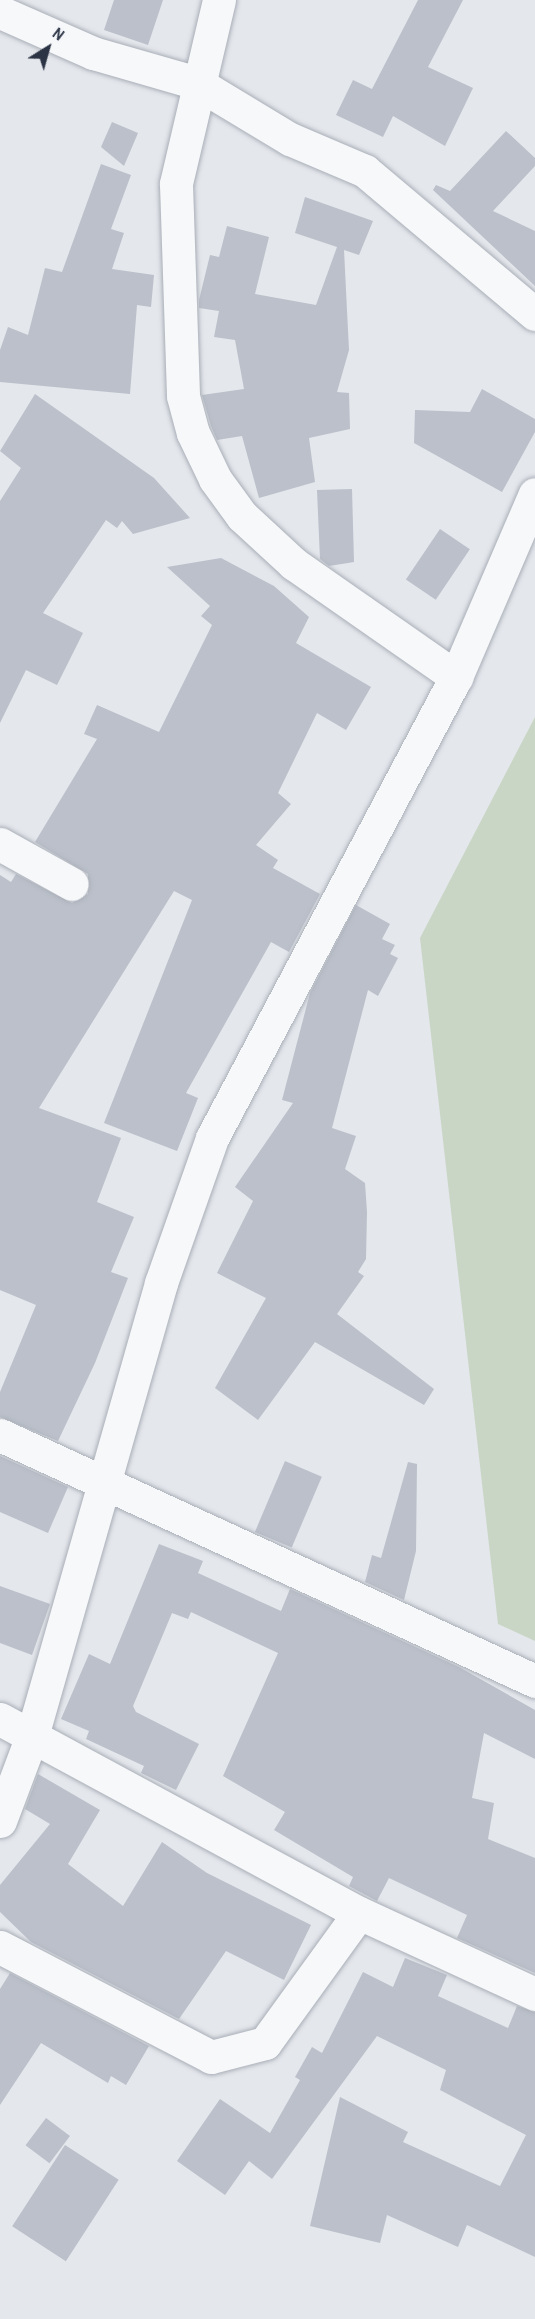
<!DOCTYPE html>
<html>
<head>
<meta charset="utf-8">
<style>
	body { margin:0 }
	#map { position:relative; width:535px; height:2319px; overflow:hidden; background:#e4e7ec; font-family:"Archivo Narrow",sans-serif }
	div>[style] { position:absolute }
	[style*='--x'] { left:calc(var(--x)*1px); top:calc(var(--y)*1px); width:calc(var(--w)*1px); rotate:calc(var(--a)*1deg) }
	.green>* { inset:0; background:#c9d6c5 }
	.building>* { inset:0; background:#bbc0ca; transform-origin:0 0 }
	.roads { filter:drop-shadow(0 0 2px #a9aeb7) drop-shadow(0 0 2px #a9aeb7) }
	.street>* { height:33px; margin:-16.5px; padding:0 16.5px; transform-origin:16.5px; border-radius:16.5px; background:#f7f8fa }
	span { translate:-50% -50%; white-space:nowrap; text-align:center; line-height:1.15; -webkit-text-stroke:6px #f4f6f9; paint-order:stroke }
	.north { position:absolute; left:18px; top:18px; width:60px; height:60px; -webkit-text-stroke:4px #f4f6f9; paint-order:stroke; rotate:37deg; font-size:16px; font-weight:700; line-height:24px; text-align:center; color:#2b3445 }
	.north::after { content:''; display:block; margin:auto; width:21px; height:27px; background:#2b3445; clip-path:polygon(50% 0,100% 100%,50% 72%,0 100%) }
</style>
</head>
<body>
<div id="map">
	<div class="green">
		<i style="clip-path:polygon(535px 717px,535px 1641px,498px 1624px,420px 938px)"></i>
	</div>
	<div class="building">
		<i style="clip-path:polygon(114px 0,163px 0,148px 45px,104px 30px)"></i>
		<i style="clip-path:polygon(418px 0,463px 0,428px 67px,473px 88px,445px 146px,393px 116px,383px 137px,336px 115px,353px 80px,372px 89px)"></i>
		<i style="clip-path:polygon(112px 122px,138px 133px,124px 166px,101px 147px)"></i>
		<i style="clip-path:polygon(506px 131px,535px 158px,535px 166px,493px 211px,535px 231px,535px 286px,433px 190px,436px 185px,450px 191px)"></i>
		<i style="clip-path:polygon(101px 164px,131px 175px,111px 229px,124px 233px,112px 269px,154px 275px,151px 307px,137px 305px,130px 394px,0 382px,0 350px,8px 327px,28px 335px,45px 268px,62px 272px)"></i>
		<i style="clip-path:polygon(305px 197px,373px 221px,359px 255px,344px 250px,349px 350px,337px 392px,349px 393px,350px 429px,309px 438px,315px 482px,259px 498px,242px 436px,217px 440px,211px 426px,202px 395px,244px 389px,235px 340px,214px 337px,219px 311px,199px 308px,199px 300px,210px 255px,219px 257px,227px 226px,269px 237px,255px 294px,316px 305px,337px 247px,295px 233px)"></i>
		<i style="clip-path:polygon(482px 389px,535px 419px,535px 432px,502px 492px,414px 443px,415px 410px,470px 412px)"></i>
		<i style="clip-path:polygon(35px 394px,154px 478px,190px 518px,133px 534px,122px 521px,117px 528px,106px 520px,43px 613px,83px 633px,57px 685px,26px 670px,0 723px,0 501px,21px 468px,0 451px)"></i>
		<i style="clip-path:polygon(352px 489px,354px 562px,329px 566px,320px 559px,317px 490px)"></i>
		<i style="left:440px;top:529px;width:36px;height:61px;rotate:34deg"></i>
		<i style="clip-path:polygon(221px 558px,274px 586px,309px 617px,296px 643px,371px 687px,346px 730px,317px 713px,278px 793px,291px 804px,256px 845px,278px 860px,273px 868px,320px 894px,289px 952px,271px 942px,186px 1093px,198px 1098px,177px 1151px,104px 1123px,192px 900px,174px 891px,39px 1108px,121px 1138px,97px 1202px,134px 1217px,111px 1272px,128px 1278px,95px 1363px,58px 1441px,0 1417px,0 1392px,36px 1305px,0 1290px,0 875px,11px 882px,16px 874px,72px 903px,88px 894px,88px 874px,35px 842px,97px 739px,84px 734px,97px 705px,159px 732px,212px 625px,201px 616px,210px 606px,167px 567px)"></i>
		<i style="clip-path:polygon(356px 905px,390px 924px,382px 939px,395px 945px,390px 954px,398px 958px,378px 996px,368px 990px,332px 1128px,356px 1136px,345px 1169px,365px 1183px,367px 1212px,366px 1259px,358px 1272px,364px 1276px,337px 1314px,434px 1389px,424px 1405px,315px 1342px,258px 1420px,215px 1388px,266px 1298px,217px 1273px,253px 1201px,235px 1187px,293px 1103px,282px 1100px,310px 993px)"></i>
		<i style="clip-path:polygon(0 1456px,68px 1487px,48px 1533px,0 1512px)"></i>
		<i style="left:285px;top:1461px;width:40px;height:77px;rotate:23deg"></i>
		<i style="clip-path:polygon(408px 1462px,417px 1464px,416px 1551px,404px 1600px,365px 1582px,372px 1555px,381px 1558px)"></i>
		<i style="clip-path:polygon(159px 1544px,203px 1561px,198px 1573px,281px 1611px,290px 1589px,459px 1667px,535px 1710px,535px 1759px,484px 1733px,472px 1798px,494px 1803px,488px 1839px,535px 1858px,535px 1973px,457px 1938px,467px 1915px,389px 1878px,377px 1901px,349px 1886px,353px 1877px,274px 1830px,285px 1812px,223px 1776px,278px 1653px,191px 1612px,188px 1619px,172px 1613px,133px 1706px,136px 1712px,199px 1744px,176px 1790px,141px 1773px,144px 1766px,86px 1739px,89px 1731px,61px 1719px,89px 1654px,110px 1664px)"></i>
		<i style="clip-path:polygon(0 1586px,50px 1604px,32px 1655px,0 1643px)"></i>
		<i style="clip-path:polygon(38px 1774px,100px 1810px,68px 1864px,123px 1906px,162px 1842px,207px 1873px,311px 1925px,284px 1980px,226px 1951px,179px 2019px,31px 1942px,0 1912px,0 1885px,50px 1824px,25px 1809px)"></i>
		<i style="clip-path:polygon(405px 1958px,447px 1975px,438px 1996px,508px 2028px,517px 2006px,535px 2012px,535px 2257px,467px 2225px,458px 2247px,387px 2215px,380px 2243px,310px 2226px,340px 2097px,408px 2132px,403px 2142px,500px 2186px,526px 2135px,440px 2090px,446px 2070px,377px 2036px,272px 2179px,249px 2161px,225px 2195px,177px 2161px,220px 2099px,270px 2133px,300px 2080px,295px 2077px,312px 2047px,322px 2053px,363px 1972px,393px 1987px)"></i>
		<i style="clip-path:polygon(10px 1973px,149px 2046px,126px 2085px,111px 2076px,108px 2083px,41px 2043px,0 2105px,0 1989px)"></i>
		<i style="left:46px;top:2118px;width:30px;height:34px;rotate:37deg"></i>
		<i style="left:65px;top:2145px;width:64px;height:97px;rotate:33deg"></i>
	</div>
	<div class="roads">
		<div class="street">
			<i style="--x:219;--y:0;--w:189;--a:103.2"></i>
			<i style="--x:176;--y:184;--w:212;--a:88.1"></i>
			<i style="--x:183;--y:396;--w:38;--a:75"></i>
			<i style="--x:193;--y:433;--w:51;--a:64.4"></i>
			<i style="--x:215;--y:479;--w:46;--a:53.9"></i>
			<i style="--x:242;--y:516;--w:71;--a:42.7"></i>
			<i style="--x:294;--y:564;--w:198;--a:34.9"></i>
			<i style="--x:0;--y:12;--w:102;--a:23.8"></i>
			<i style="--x:93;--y:53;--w:108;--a:16.1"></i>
			<i style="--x:197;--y:83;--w:109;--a:31.1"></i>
			<i style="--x:290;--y:139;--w:82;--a:23.1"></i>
			<i style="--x:365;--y:171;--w:222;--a:40.1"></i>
			<i style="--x:0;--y:844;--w:82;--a:29.1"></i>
			<i style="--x:0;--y:1435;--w:589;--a:24.69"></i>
			<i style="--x:0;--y:1719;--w:408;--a:28.4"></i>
			<i style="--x:359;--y:1913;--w:194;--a:24.7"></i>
			<i style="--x:0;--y:1821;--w:91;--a:-69.4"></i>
			<i style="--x:32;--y:1736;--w:471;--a:-74.1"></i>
			<i style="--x:161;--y:1283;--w:154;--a:-70.6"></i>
			<i style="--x:212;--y:1138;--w:522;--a:-62.11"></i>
			<i style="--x:456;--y:677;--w:199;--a:-66.7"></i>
			<i style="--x:0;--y:1947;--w:238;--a:27.5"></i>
			<i style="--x:211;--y:2057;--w:56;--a:-14.5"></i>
			<i style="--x:265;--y:2043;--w:160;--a:-54.1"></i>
		</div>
	</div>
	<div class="north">N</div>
</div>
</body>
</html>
